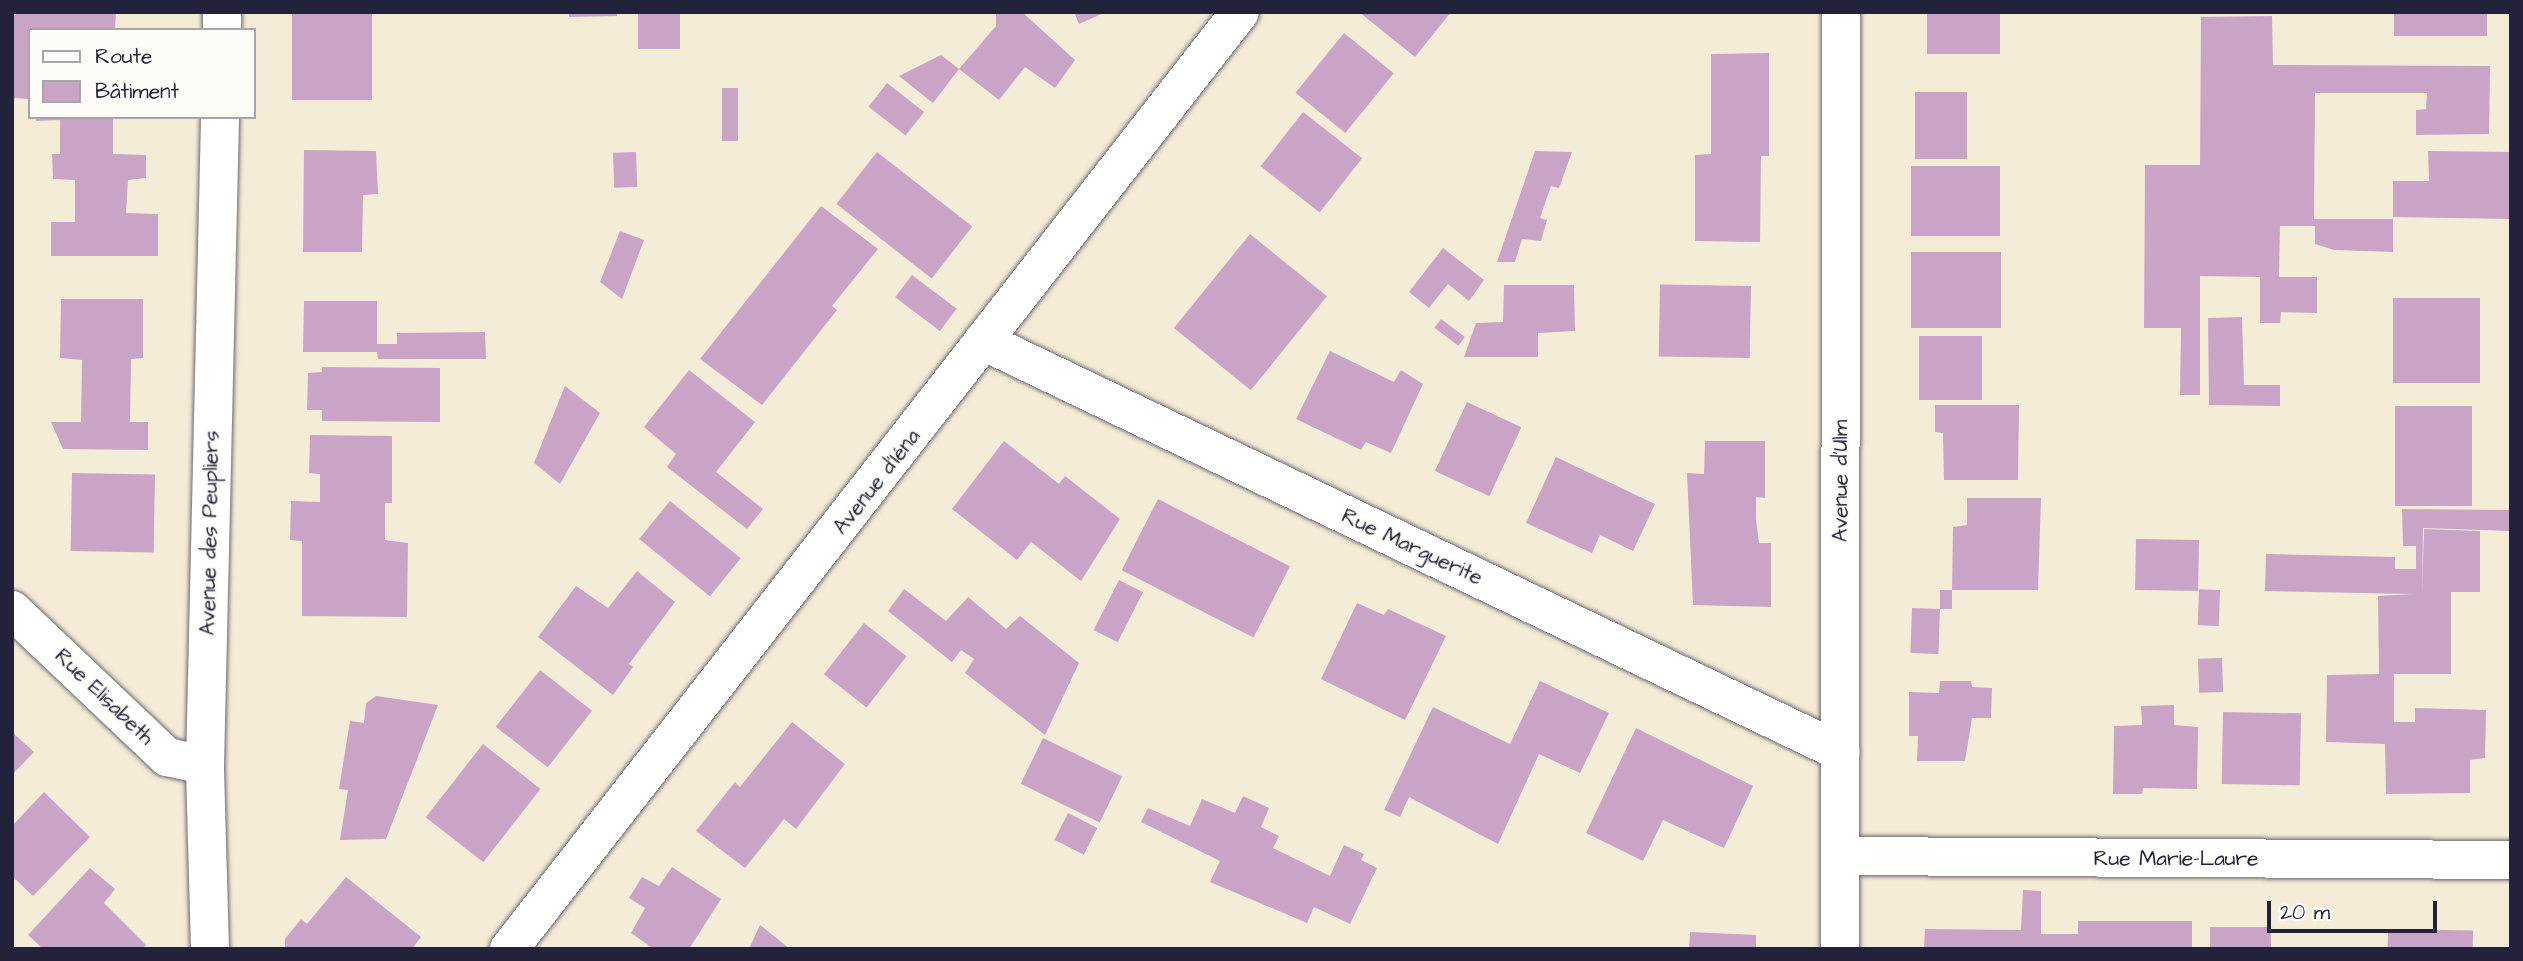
<!DOCTYPE html>
<html>
<head>
<meta charset="utf-8">
<style>
	body { margin:0 }
	#map { position:relative; width:2523px; height:961px; overflow:hidden; background:#f5ecd7; font-family:"Architects Daughter",sans-serif }
	div>[style] { position:absolute }
	[style*='--x'] { left:calc(var(--x)*1px); top:calc(var(--y)*1px); width:calc(var(--w)*1px); rotate:calc(var(--a)*1deg) }
	.building>* { inset:0; background:#c9a4c7; transform-origin:0 0 }
	.roads { filter:drop-shadow(0 0 2px #6c6972) drop-shadow(0 0 2px #6c6972) }
	.minor>* { height:38px; margin:-19px; padding:0 19px; transform-origin:19px; border-radius:19px; background:#fff }
	span { translate:-50% -50%; white-space:nowrap; text-align:center; line-height:1.15; -webkit-text-stroke:6px #fdfcf7; paint-order:stroke }
	.street-label { font-size:21px; color:#22223b }
	.frame { position:absolute; inset:0; border:14px solid #22223b; pointer-events:none }
	.legend { position:absolute; left:28px; top:28px; width:228px; height:91px; box-sizing:border-box; background:#fdfcf7; border:2px solid #a5a5ac; margin:0; padding:9px 12px; list-style:none; font-size:21px; color:#22223b }
	.legend li { display:flex; align-items:center; gap:14px; height:35px }
	.legend b { width:35px; border:2px solid #a5a5ac }
	.scale { position:absolute; left:2267px; top:901px; width:170px; height:32px; box-sizing:border-box; border:4px solid #22223b; border-top:0; padding-left:9px; font-size:21px; line-height:24px; white-space:nowrap; color:#22223b; -webkit-text-stroke:5px #fdfcf7; paint-order:stroke }
</style>
</head>
<body>
<div id="map">
	<div class="building">
		<i style="clip-path:polygon(12px 12px,116px 12px,115px 30px,30px 30px,29px 99px,12px 98px)"></i>
		<i style="left:292px;top:12px;width:80px;height:88px"></i>
		<i style="clip-path:polygon(569px 12px,617px 12px,617px 16px,569px 17px)"></i>
		<i style="left:638px;top:12px;width:42px;height:37px"></i>
		<i style="clip-path:polygon(996px 12px,1022px 12px,1075px 60px,1055px 88px,1025px 67px,999px 100px,959px 69px,996px 26px)"></i>
		<i style="clip-path:polygon(1074px 12px,1106px 12px,1079px 24px)"></i>
		<i style="clip-path:polygon(1359px 12px,1451px 12px,1415px 57px)"></i>
		<i style="left:1927px;top:12px;width:73px;height:42px"></i>
		<i style="left:2394px;top:12px;width:93px;height:24px"></i>
		<i style="clip-path:polygon(2272px 16px,2273px 65px,2490px 66px,2489px 134px,2416px 135px,2416px 110px,2426px 109px,2427px 93px,2315px 93px,2314px 219px,2393px 219px,2393px 252px,2334px 250px,2315px 244px,2315px 226px,2280px 226px,2279px 277px,2317px 277px,2317px 313px,2281px 312px,2280px 323px,2260px 323px,2260px 277px,2200px 276px,2200px 395px,2180px 395px,2181px 328px,2144px 328px,2145px 165px,2200px 165px,2201px 17px)"></i>
		<i style="left:1344px;top:33px;width:64px;height:77px;rotate:39deg"></i>
		<i style="clip-path:polygon(1769px 53px,1769px 156px,1761px 156px,1760px 242px,1695px 241px,1695px 155px,1711px 154px,1711px 54px)"></i>
		<i style="clip-path:polygon(941px 55px,959px 69px,933px 103px,899px 76px)"></i>
		<i style="left:887px;top:83px;width:47px;height:30px;rotate:38deg"></i>
		<i style="left:722px;top:88px;width:16px;height:53px"></i>
		<i style="left:1915px;top:92px;width:52px;height:67px"></i>
		<i style="left:1303px;top:112px;width:75px;height:69px;rotate:38deg"></i>
		<i style="clip-path:polygon(36px 117px,113px 117px,113px 154px,146px 155px,146px 178px,128px 180px,126px 213px,158px 214px,158px 256px,51px 256px,51px 222px,75px 222px,75px 180px,53px 179px,52px 154px,60px 154px,60px 120px,36px 121px)"></i>
		<i style="clip-path:polygon(304px 150px,376px 151px,378px 194px,363px 195px,362px 252px,303px 252px)"></i>
		<i style="clip-path:polygon(1535px 151px,1572px 152px,1559px 188px,1551px 186px,1540px 218px,1547px 220px,1541px 241px,1522px 239px,1515px 262px,1497px 262px)"></i>
		<i style="clip-path:polygon(2428px 151px,2511px 152px,2511px 219px,2393px 217px,2393px 181px,2429px 181px)"></i>
		<i style="left:636px;top:152px;width:35px;height:23px;rotate:88deg"></i>
		<i style="left:877px;top:152px;width:121px;height:66px;rotate:38deg"></i>
		<i style="left:1911px;top:166px;width:89px;height:70px"></i>
		<i style="clip-path:polygon(821px 206px,878px 249px,832px 306px,837px 310px,762px 405px,700px 359px)"></i>
		<i style="clip-path:polygon(620px 231px,644px 240px,622px 299px,600px 282px)"></i>
		<i style="left:1250px;top:234px;width:99px;height:121px;rotate:39deg"></i>
		<i style="clip-path:polygon(1443px 248px,1484px 280px,1469px 301px,1448px 284px,1429px 308px,1409px 292px)"></i>
		<i style="left:1911px;top:252px;width:90px;height:76px"></i>
		<i style="left:912px;top:275px;width:56px;height:28px;rotate:37deg"></i>
		<i style="clip-path:polygon(1504px 285px,1574px 285px,1575px 331px,1538px 333px,1538px 357px,1464px 357px,1476px 323px,1503px 322px)"></i>
		<i style="left:1751px;top:286px;width:72px;height:91px;rotate:91deg"></i>
		<i style="left:2393px;top:298px;width:87px;height:85px"></i>
		<i style="clip-path:polygon(61px 299px,143px 299px,143px 358px,131px 359px,130px 422px,148px 422px,148px 450px,63px 449px,51px 422px,81px 422px,82px 360px,60px 358px)"></i>
		<i style="clip-path:polygon(304px 301px,377px 301px,377px 344px,397px 344px,397px 333px,485px 332px,486px 359px,378px 359px,377px 352px,303px 352px)"></i>
		<i style="clip-path:polygon(2242px 317px,2244px 385px,2280px 385px,2280px 406px,2209px 405px,2208px 318px)"></i>
		<i style="left:1441px;top:319px;width:30px;height:11px;rotate:37deg"></i>
		<i style="left:1919px;top:336px;width:63px;height:64px"></i>
		<i style="clip-path:polygon(1330px 351px,1394px 382px,1401px 370px,1423px 384px,1391px 453px,1366px 442px,1361px 450px,1296px 419px)"></i>
		<i style="clip-path:polygon(322px 367px,440px 368px,440px 422px,322px 421px,322px 410px,307px 410px,308px 373px,322px 372px)"></i>
		<i style="clip-path:polygon(689px 370px,755px 422px,716px 472px,763px 509px,747px 529px,667px 467px,676px 454px,644px 427px)"></i>
		<i style="clip-path:polygon(565px 386px,600px 413px,560px 484px,534px 463px)"></i>
		<i style="left:1467px;top:402px;width:60px;height:76px;rotate:25deg"></i>
		<i style="clip-path:polygon(1935px 405px,2019px 405px,2018px 480px,1944px 480px,1943px 433px,1935px 432px)"></i>
		<i style="left:2395px;top:406px;width:77px;height:100px"></i>
		<i style="clip-path:polygon(310px 435px,392px 436px,392px 503px,385px 503px,385px 540px,408px 543px,407px 617px,302px 616px,302px 541px,290px 540px,291px 501px,320px 502px,320px 474px,309px 473px)"></i>
		<i style="clip-path:polygon(1004px 441px,1059px 484px,1065px 476px,1120px 519px,1081px 581px,1031px 542px,1017px 560px,952px 509px)"></i>
		<i style="clip-path:polygon(1705px 441px,1765px 441px,1765px 498px,1756px 497px,1756px 519px,1759px 543px,1771px 543px,1771px 607px,1693px 605px,1687px 473px,1704px 474px)"></i>
		<i style="clip-path:polygon(1556px 457px,1655px 504px,1633px 551px,1600px 535px,1592px 553px,1526px 523px)"></i>
		<i style="left:72px;top:473px;width:83px;height:78px;rotate:1deg"></i>
		<i style="clip-path:polygon(1967px 498px,2041px 498px,2038px 590px,1952px 590px,1953px 527px,1967px 525px)"></i>
		<i style="left:1158px;top:499px;width:148px;height:80px;rotate:27deg"></i>
		<i style="left:670px;top:501px;width:91px;height:49px;rotate:39deg"></i>
		<i style="clip-path:polygon(2402px 509px,2511px 510px,2511px 531px,2423px 528px,2422px 594px,2424px 529px,2480px 531px,2480px 592px,2451px 592px,2451px 674px,2394px 674px,2394px 722px,2415px 722px,2415px 708px,2486px 710px,2485px 758px,2470px 760px,2470px 793px,2386px 794px,2385px 744px,2326px 742px,2327px 675px,2379px 674px,2378px 596px,2412px 594px,2265px 591px,2266px 554px,2395px 557px,2395px 569px,2416px 569px,2416px 546px,2403px 546px)"></i>
		<i style="left:2136px;top:539px;width:63px;height:51px;rotate:1deg"></i>
		<i style="clip-path:polygon(637px 571px,675px 602px,629px 664px,633px 667px,613px 695px,538px 637px,576px 586px,608px 608px)"></i>
		<i style="left:1119px;top:580px;width:27px;height:56px;rotate:27deg"></i>
		<i style="clip-path:polygon(904px 589px,946px 621px,968px 597px,1006px 629px,1020px 616px,1079px 663px,1045px 735px,965px 673px,974px 659px,961px 650px,952px 662px,888px 611px)"></i>
		<i style="left:1940px;top:590px;width:12px;height:19px"></i>
		<i style="left:2220px;top:590px;width:36px;height:21px;rotate:92deg"></i>
		<i style="clip-path:polygon(1357px 603px,1384px 615px,1388px 609px,1446px 636px,1405px 720px,1321px 679px)"></i>
		<i style="left:1912px;top:608px;width:28px;height:45px;rotate:2deg"></i>
		<i style="left:864px;top:623px;width:54px;height:65px;rotate:38deg"></i>
		<i style="left:2222px;top:658px;width:34px;height:24px;rotate:88deg"></i>
		<i style="left:540px;top:670px;width:66px;height:72px;rotate:38deg"></i>
		<i style="clip-path:polygon(1540px 681px,1609px 713px,1580px 773px,1539px 754px,1498px 844px,1409px 797px,1400px 817px,1384px 810px,1433px 707px,1510px 744px)"></i>
		<i style="clip-path:polygon(1940px 681px,1971px 681px,1972px 687px,1992px 688px,1991px 718px,1972px 718px,1965px 761px,1917px 761px,1918px 736px,1909px 736px,1909px 692px,1939px 693px)"></i>
		<i style="clip-path:polygon(376px 696px,438px 705px,386px 839px,340px 840px,348px 790px,339px 789px,350px 721px,364px 723px,366px 703px)"></i>
		<i style="clip-path:polygon(2174px 705px,2174px 725px,2198px 727px,2197px 789px,2143px 788px,2142px 794px,2113px 794px,2114px 726px,2142px 725px,2141px 706px)"></i>
		<i style="left:2223px;top:712px;width:78px;height:72px;rotate:1deg"></i>
		<i style="clip-path:polygon(792px 722px,845px 764px,796px 829px,784px 819px,745px 868px,696px 831px,735px 782px,740px 787px)"></i>
		<i style="clip-path:polygon(1636px 728px,1753px 786px,1724px 848px,1663px 820px,1643px 861px,1586px 833px)"></i>
		<i style="clip-path:polygon(12px 732px,34px 752px,12px 775px)"></i>
		<i style="left:1043px;top:738px;width:88px;height:51px;rotate:26deg"></i>
		<i style="left:483px;top:744px;width:73px;height:93px;rotate:38deg"></i>
		<i style="clip-path:polygon(44px 792px,90px 837px,33px 896px,12px 876px,12px 826px)"></i>
		<i style="clip-path:polygon(1243px 796px,1269px 808px,1261px 827px,1279px 836px,1273px 848px,1330px 876px,1344px 845px,1364px 854px,1361px 860px,1377px 868px,1350px 924px,1314px 907px,1307px 923px,1210px 882px,1220px 861px,1141px 822px,1148px 808px,1190px 826px,1202px 799px,1235px 813px)"></i>
		<i style="left:1068px;top:813px;width:33px;height:30px;rotate:27deg"></i>
		<i style="clip-path:polygon(672px 867px,721px 899px,689px 949px,654px 949px,631px 933px,645px 908px,629px 898px,642px 877px,659px 886px)"></i>
		<i style="clip-path:polygon(90px 868px,115px 889px,104px 903px,146px 945px,142px 949px,43px 949px,28px 935px)"></i>
		<i style="clip-path:polygon(346px 877px,421px 937px,412px 949px,285px 949px,285px 939px,301px 919px,307px 924px)"></i>
		<i style="clip-path:polygon(2023px 890px,2041px 891px,2041px 934px,2078px 934px,2078px 921px,2192px 921px,2192px 949px,1924px 949px,1925px 929px,2021px 930px)"></i>
		<i style="clip-path:polygon(760px 925px,790px 949px,749px 949px)"></i>
		<i style="left:2271px;top:927px;width:22px;height:61px;rotate:90deg"></i>
		<i style="left:2388px;top:929px;width:85px;height:20px;rotate:1deg"></i>
		<i style="clip-path:polygon(1690px 932px,1756px 935px,1756px 949px,1689px 949px)"></i>
	</div>
	<div class="roads">
		<div class="minor">
			<i style="--x:222;--y:30;--w:18;--a:-90"></i>
			<i style="--x:983;--y:341;--w:951;--a:25.6"></i>
			<i style="--x:12;--y:610;--w:214;--a:43.5"></i>
			<i style="--x:167;--y:757;--w:39;--a:12"></i>
			<i style="--x:1842;--y:856;--w:669;--a:0.34"></i>
			<i style="--x:210;--y:949;--w:184;--a:-91.6"></i>
			<i style="--x:205;--y:765;--w:648;--a:-88.67"></i>
			<i style="--x:509;--y:949;--w:1188;--a:-52.04"></i>
			<i style="--x:1840;--y:949;--w:937;--a:-89.94"></i>
		</div>
	</div>
	<div class="street-label">
		<span style="left:1841px;top:481px;rotate:-90deg">Avenue d'Ulm</span>
		<span style="left:877px;top:482px;rotate:-52deg">Avenue d'Iéna</span>
		<span style="left:210px;top:533px;rotate:-89deg">Avenue des Peupliers</span>
		<span style="left:1412px;top:547px;rotate:25deg">Rue Marguerite</span>
		<span style="left:104px;top:697px;rotate:44deg">Rue Elisabeth</span>
		<span style="left:2176px;top:859px">Rue Marie-Laure</span>
	</div>
	<div class="frame"></div>
	<ul class="legend">
	<li><b style="height:9px;background:#fff"></b>Route</li>
	<li><b style="height:19px;background:#c9a4c7"></b>Bâtiment</li>
	</ul>
	<div class="scale">20 m</div>
</div>
</body>
</html>
